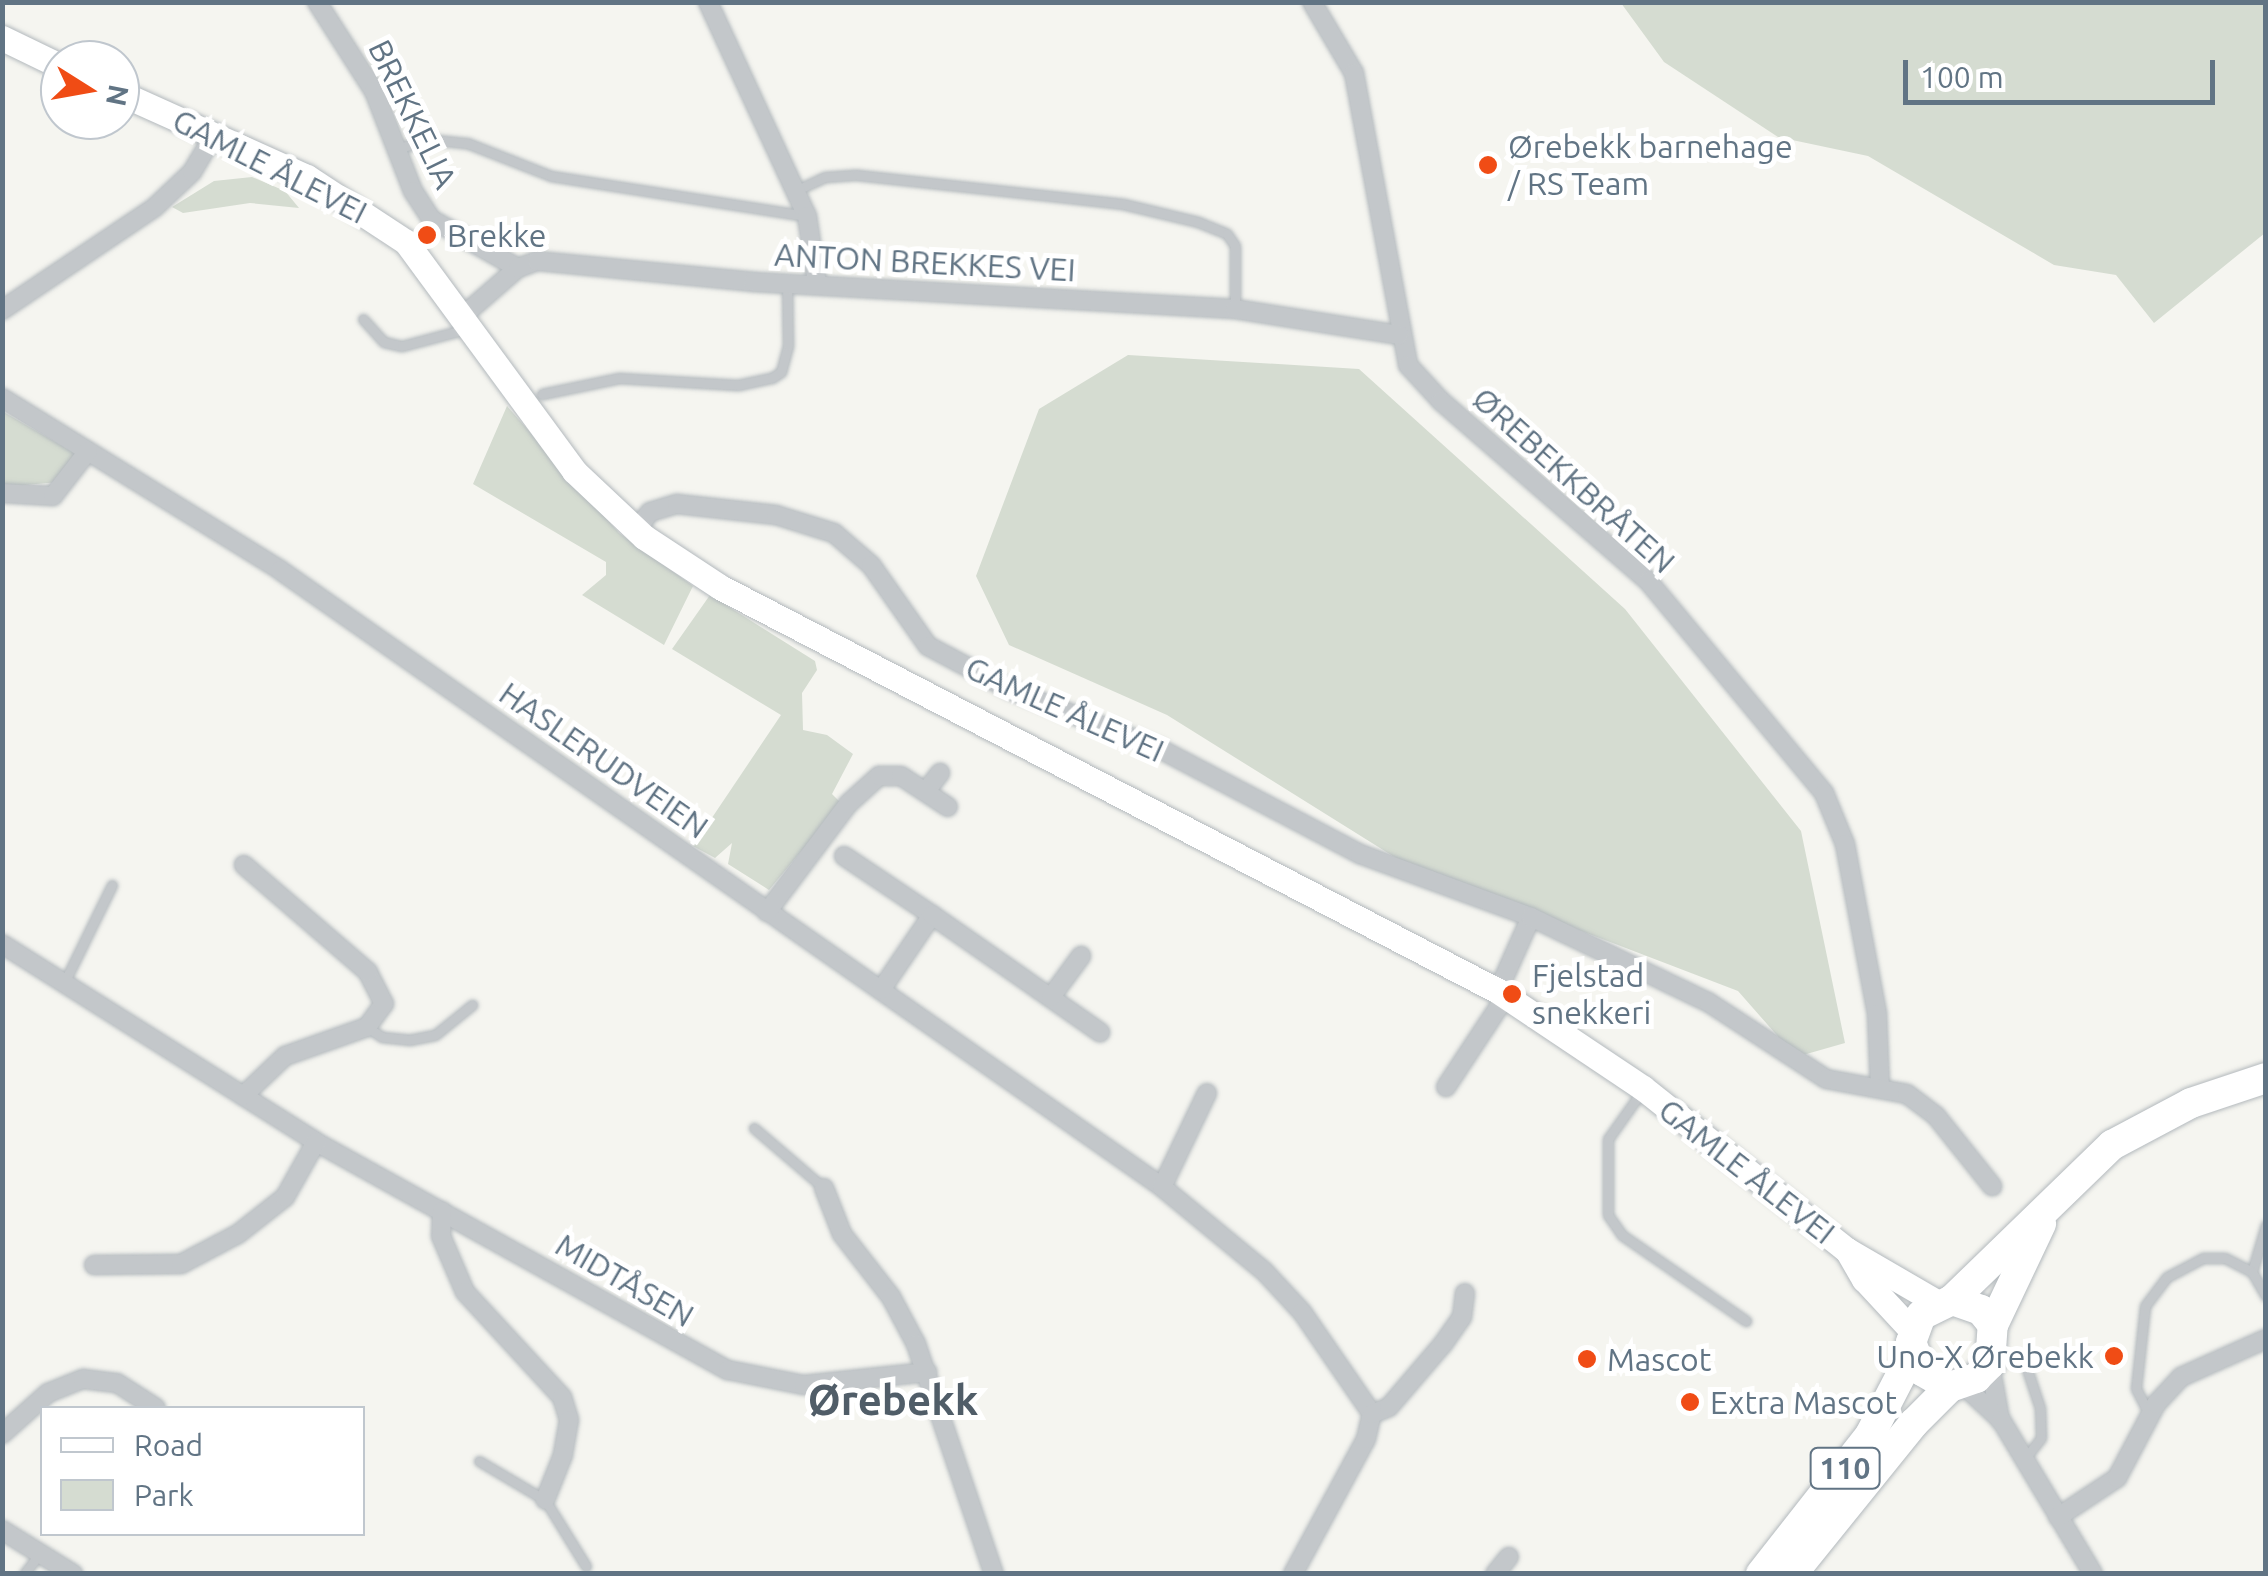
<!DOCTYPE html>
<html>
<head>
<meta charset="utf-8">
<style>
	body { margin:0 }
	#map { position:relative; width:2268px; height:1576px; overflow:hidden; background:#f5f5f0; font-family:Ubuntu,sans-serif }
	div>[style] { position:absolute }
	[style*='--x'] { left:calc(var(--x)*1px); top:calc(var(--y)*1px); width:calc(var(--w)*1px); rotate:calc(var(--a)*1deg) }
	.green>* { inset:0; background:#d5dcd1 }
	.roads { filter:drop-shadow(0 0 2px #b3b9bd) drop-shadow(0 0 2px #b3b9bd) }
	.service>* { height:9px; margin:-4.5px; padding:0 4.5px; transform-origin:4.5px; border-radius:4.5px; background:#c3c7ca }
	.minor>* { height:18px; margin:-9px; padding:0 9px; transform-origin:9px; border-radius:9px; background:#c3c7ca }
	.secondary>* { height:25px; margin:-12.5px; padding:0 12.5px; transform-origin:12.5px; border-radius:12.5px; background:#fff }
	.trunk>* { height:30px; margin:-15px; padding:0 15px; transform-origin:15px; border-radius:15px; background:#fff }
	.dots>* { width:28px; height:28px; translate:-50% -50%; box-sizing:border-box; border:5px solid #fff; border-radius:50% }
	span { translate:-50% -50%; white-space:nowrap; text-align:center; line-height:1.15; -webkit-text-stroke:10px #fff; paint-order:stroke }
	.shield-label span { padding:2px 8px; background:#fff; border:2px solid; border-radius:8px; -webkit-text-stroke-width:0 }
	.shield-label { font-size:30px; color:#617484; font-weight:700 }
	.street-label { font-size:32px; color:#617484 }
	.poi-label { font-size:32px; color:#617484 }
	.left { translate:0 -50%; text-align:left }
	.right { translate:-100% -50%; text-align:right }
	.district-label { font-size:42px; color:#505d68; font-weight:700 }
	.frame { position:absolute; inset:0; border:5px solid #617484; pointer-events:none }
	.legend { position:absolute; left:40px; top:1406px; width:325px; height:130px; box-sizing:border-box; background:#fff; border:2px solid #c0c7ce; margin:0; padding:12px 18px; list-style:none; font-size:30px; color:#617484 }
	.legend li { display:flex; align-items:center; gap:20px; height:50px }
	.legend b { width:50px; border:2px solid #c0c7ce }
	.north { position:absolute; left:40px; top:40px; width:100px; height:100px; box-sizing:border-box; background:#fff; border:2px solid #c0c7ce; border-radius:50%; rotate:101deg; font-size:28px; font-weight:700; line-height:40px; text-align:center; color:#617484 }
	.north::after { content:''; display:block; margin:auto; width:35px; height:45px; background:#f04c15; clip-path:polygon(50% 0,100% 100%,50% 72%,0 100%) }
	.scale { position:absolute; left:1903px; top:60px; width:312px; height:45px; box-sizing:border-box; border:5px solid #617484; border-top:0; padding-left:12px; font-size:30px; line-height:35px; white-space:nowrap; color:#617484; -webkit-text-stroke:8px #fff; paint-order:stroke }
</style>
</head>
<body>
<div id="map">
	<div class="green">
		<i style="clip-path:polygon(1621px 3px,2265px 3px,2265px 233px,2154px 323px,2116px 275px,2054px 265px,1868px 156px,1778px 137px,1664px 62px)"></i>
		<i style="clip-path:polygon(252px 177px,285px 191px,299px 208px,250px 203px,183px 213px,172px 207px,214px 181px)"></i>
		<i style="clip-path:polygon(1128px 355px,1359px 369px,1625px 609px,1801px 831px,1845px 1043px,1796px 1057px,1738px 991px,1404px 863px,1167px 715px,1009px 645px,976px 576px,1039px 409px)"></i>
		<i style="clip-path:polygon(507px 406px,619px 533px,693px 586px,664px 645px,582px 595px,606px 575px,606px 562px,473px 484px)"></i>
		<i style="clip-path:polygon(2px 411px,76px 454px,59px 482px,3px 487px)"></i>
		<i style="clip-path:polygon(710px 595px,815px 661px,817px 670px,802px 693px,803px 730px,827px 735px,853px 754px,832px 794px,841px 803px,769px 890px,728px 864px,732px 843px,715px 858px,693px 846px,781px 715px,672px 649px)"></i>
	</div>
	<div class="roads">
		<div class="service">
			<i style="--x:397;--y:148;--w:40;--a:-12"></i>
			<i style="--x:436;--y:140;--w:31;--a:6"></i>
			<i style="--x:467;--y:143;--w:90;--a:21.4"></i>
			<i style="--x:551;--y:176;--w:257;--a:8.9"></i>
			<i style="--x:797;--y:190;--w:31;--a:-25"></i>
			<i style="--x:825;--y:177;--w:32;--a:-4"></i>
			<i style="--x:857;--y:175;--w:268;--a:6.2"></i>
			<i style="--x:1123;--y:204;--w:77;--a:13.5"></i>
			<i style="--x:1198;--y:222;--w:31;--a:22"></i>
			<i style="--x:1227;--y:234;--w:14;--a:56"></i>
			<i style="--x:1235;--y:246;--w:63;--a:90"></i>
			<i style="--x:363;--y:319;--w:31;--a:48"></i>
			<i style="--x:384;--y:342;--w:18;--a:13"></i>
			<i style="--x:402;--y:346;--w:66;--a:-14.9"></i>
			<i style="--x:542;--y:394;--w:79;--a:-11.7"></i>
			<i style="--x:619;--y:378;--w:119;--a:3.4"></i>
			<i style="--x:738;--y:385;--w:35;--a:-12"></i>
			<i style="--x:772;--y:378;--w:11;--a:-34"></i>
			<i style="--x:781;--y:372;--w:27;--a:-75"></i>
			<i style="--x:788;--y:346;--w:63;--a:-90.9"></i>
			<i style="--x:64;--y:983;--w:109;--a:-63.9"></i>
			<i style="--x:367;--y:1027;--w:18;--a:34"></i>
			<i style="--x:382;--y:1037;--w:27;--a:6"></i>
			<i style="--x:409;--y:1040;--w:26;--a:-11"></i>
			<i style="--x:435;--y:1035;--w:48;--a:-39"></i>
			<i style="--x:1642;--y:1091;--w:59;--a:125.3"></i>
			<i style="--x:1608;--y:1139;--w:76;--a:90"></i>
			<i style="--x:1608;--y:1215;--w:24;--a:55"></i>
			<i style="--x:1622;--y:1235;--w:151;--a:34.7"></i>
			<i style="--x:754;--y:1128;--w:92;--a:40.6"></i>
			<i style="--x:2252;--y:1272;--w:49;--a:-73.4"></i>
			<i style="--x:2024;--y:1360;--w:51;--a:71.6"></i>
			<i style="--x:2040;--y:1408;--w:30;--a:88"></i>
			<i style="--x:2041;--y:1438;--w:28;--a:128"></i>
			<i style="--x:2149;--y:1414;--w:29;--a:-117"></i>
			<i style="--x:2136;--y:1388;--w:82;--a:-83.7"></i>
			<i style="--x:2145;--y:1306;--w:36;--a:-53"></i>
			<i style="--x:2167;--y:1277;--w:41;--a:-27.8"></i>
			<i style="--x:2203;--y:1258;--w:22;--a:0"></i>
			<i style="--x:2225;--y:1258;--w:30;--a:27"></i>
			<i style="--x:2252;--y:1272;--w:28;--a:60"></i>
			<i style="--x:479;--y:1461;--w:77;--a:30.6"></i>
			<i style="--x:545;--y:1500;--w:78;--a:58.2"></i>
			<i style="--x:24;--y:1574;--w:24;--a:-52"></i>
		</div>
		<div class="minor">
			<i style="--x:317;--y:2;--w:106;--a:57.4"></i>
			<i style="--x:374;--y:91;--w:107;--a:68.7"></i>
			<i style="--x:413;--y:191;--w:33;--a:57"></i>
			<i style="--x:431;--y:219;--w:100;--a:29.4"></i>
			<i style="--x:708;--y:2;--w:236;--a:65.2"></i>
			<i style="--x:807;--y:216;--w:68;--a:81.5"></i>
			<i style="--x:1312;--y:2;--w:82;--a:59.4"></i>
			<i style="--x:1354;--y:73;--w:297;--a:79.5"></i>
			<i style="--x:1408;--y:365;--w:49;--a:47.5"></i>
			<i style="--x:1441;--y:401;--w:274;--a:41"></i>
			<i style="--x:1648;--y:581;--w:276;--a:50.3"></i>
			<i style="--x:1824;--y:793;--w:55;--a:67.6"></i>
			<i style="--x:1845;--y:844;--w:173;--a:79.3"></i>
			<i style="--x:1877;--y:1014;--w:74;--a:87.7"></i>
			<i style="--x:2;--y:310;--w:184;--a:-33.9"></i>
			<i style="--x:155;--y:207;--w:51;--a:-43.4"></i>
			<i style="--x:192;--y:172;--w:43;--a:-59.3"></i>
			<i style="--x:465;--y:314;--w:70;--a:-41"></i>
			<i style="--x:518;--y:268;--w:20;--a:-20"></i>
			<i style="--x:537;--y:261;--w:218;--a:5.5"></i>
			<i style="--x:754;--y:282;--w:482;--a:3.2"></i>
			<i style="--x:1235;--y:309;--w:166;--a:9"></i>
			<i style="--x:2;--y:398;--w:327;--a:31.7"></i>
			<i style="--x:280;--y:570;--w:1076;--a:34.97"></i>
			<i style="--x:1162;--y:1187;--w:132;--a:39.5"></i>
			<i style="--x:1264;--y:1271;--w:56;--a:47.2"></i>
			<i style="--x:1302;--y:1312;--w:124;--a:55.5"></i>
			<i style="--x:2;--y:493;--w:51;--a:3.4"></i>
			<i style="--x:53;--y:496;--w:57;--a:-52.1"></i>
			<i style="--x:636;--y:530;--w:23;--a:-52"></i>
			<i style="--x:650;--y:512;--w:28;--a:-17"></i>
			<i style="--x:677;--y:504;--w:100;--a:6.3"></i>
			<i style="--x:776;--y:515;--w:61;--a:17.2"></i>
			<i style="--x:834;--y:533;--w:49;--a:40.9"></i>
			<i style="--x:871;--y:565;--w:99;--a:54.9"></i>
			<i style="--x:928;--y:646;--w:94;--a:27.9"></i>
			<i style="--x:1011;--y:690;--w:160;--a:21.6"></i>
			<i style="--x:1160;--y:749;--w:226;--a:27.7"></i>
			<i style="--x:1360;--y:854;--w:182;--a:20.2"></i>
			<i style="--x:1531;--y:917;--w:81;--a:114"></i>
			<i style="--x:926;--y:791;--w:23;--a:-52"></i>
			<i style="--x:844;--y:856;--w:106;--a:33.8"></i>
			<i style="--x:767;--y:912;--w:135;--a:-53.1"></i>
			<i style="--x:848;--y:804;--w:42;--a:-42.1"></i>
			<i style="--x:879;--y:776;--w:22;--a:0"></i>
			<i style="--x:901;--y:776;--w:56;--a:33.4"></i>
			<i style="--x:1531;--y:917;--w:196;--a:25.7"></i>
			<i style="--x:1708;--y:1002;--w:141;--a:33.1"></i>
			<i style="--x:1826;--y:1079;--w:82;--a:10.5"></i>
			<i style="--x:1907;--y:1094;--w:36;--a:37"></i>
			<i style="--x:1936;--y:1116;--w:90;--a:51.3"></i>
			<i style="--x:2;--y:944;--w:371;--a:32.2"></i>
			<i style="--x:316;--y:1142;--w:471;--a:29"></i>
			<i style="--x:728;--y:1370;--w:77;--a:11.2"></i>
			<i style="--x:804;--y:1385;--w:124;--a:-6"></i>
			<i style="--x:881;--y:990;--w:91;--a:-55.8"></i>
			<i style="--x:932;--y:915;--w:205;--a:34.9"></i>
			<i style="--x:1051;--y:997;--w:51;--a:-53.8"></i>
			<i style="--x:1446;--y:1087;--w:109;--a:-56.6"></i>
			<i style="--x:243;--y:1096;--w:58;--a:-43.6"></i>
			<i style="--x:285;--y:1056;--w:87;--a:-19.5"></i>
			<i style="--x:367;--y:1027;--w:29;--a:-54"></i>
			<i style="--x:384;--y:1004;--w:36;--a:-117"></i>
			<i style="--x:368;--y:972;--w:164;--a:-139.2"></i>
			<i style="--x:1162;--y:1187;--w:104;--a:-64.4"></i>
			<i style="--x:824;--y:1188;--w:49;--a:68.6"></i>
			<i style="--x:842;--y:1234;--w:80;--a:52.1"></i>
			<i style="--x:891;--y:1297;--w:53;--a:62"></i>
			<i style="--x:916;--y:1344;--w:243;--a:71.3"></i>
			<i style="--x:442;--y:1211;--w:25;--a:92"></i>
			<i style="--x:441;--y:1236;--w:61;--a:66.8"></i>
			<i style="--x:465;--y:1292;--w:143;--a:47.3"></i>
			<i style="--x:562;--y:1397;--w:24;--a:73"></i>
			<i style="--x:569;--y:1420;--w:36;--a:100"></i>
			<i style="--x:563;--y:1455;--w:48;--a:111.8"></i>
			<i style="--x:94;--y:1265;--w:87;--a:-0.7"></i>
			<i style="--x:181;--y:1264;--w:64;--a:-27.8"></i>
			<i style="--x:238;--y:1234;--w:60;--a:-38.2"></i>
			<i style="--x:285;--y:1197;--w:63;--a:-60.6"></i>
			<i style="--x:1990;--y:1364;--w:57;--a:79.9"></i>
			<i style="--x:1962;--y:1384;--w:53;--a:42.7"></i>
			<i style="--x:2001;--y:1420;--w:179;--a:59.1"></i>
			<i style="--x:2;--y:1434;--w:62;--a:-41.7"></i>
			<i style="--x:48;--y:1393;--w:38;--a:-22"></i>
			<i style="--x:83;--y:1379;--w:34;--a:7"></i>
			<i style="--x:117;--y:1383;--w:46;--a:32.7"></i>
			<i style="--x:2058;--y:1517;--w:71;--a:-33.5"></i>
			<i style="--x:2117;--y:1478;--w:84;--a:-62.2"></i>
			<i style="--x:2156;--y:1404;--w:37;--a:-47"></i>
			<i style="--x:2181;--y:1377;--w:93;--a:-24.1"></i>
			<i style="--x:2;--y:1530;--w:84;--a:31.8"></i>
			<i style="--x:1293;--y:1574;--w:153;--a:-61.6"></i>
			<i style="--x:1366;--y:1439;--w:26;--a:-77"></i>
			<i style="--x:1372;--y:1414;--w:18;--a:-22"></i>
			<i style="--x:1389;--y:1407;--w:83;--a:-49.4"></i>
			<i style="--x:1443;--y:1344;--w:33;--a:-55"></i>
			<i style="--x:1462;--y:1317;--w:24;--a:-83"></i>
			<i style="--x:1495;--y:1574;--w:22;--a:-51"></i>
		</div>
		<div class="secondary">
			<i style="--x:2;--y:38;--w:64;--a:25.8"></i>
			<i style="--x:120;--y:93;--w:205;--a:24.2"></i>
			<i style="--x:307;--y:177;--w:118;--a:33.3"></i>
			<i style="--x:406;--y:242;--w:284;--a:53.7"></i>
			<i style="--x:574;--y:471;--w:96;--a:43.3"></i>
			<i style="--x:644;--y:537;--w:91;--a:33.3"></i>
			<i style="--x:720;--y:587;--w:877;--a:27.44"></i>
			<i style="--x:1498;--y:991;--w:174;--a:33.8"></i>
			<i style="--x:1643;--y:1088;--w:260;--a:38.5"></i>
			<i style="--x:1847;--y:1250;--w:105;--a:30.2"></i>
			<i style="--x:1847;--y:1250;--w:34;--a:60"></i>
			<i style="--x:1864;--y:1279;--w:72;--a:47.2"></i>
		</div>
		<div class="trunk">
			<i style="--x:1952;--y:1300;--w:223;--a:-44.1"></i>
			<i style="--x:2112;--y:1145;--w:89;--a:-28"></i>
			<i style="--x:2191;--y:1103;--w:79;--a:-18.4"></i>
			<i style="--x:1993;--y:1325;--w:112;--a:-64.6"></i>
			<i style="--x:1761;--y:1574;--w:177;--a:-51.9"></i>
			<i style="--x:1870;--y:1435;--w:93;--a:-62.6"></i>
			<i style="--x:1792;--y:1574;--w:194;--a:-51.1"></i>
			<i style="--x:1914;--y:1423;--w:51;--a:-45"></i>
			<i style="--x:1950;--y:1387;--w:28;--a:-19"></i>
			<i style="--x:1976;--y:1378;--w:20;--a:-45"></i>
			<i style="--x:1990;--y:1364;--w:39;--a:-86"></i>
			<i style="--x:1993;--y:1325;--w:19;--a:-129"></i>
			<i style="--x:1981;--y:1310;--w:31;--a:-161"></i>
			<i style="--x:1952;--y:1300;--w:34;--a:154"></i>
			<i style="--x:1921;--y:1315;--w:29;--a:110"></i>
			<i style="--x:1911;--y:1342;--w:31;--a:69"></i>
			<i style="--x:1922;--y:1371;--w:32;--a:30"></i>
		</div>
	</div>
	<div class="dots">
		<i style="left:1488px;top:165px;background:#f04c15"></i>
		<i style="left:427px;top:235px;background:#f04c15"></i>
		<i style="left:1512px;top:994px;background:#f04c15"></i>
		<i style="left:2114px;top:1356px;background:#f04c15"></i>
		<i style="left:1587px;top:1359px;background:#f04c15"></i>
		<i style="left:1690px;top:1402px;background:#f04c15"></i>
	</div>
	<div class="shield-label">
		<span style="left:1845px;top:1468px">110</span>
	</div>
	<div class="street-label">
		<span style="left:413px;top:114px;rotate:64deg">BREKKELIA</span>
		<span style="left:270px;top:166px;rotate:27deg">GAMLE ÅLEVEI</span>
		<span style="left:925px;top:262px;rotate:3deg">ANTON BREKKES VEI</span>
		<span style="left:1574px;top:480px;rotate:42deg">ØREBEKKBRÅTEN</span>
		<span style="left:1065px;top:709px;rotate:24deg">GAMLE ÅLEVEI</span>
		<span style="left:604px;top:760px;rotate:35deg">HASLERUDVEIEN</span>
		<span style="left:1747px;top:1171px;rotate:38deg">GAMLE ÅLEVEI</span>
		<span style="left:625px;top:1280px;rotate:30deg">MIDTÅSEN</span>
	</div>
	<div class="poi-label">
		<span class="left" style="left:1508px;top:165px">Ørebekk barnehage<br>/ RS Team</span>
		<span class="left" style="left:447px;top:235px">Brekke</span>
		<span class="left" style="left:1532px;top:994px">Fjelstad<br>snekkeri</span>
		<span class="right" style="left:2094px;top:1356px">Uno-X Ørebekk</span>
		<span class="left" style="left:1607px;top:1359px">Mascot</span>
		<span class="left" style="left:1710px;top:1402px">Extra Mascot</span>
	</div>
	<div class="district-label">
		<span style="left:893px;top:1400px">Ørebekk</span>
	</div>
	<div class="frame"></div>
	<ul class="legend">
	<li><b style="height:12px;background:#fff"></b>Road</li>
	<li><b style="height:28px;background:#d5dcd1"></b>Park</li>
	</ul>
	<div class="north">N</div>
	<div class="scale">100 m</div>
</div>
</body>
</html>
